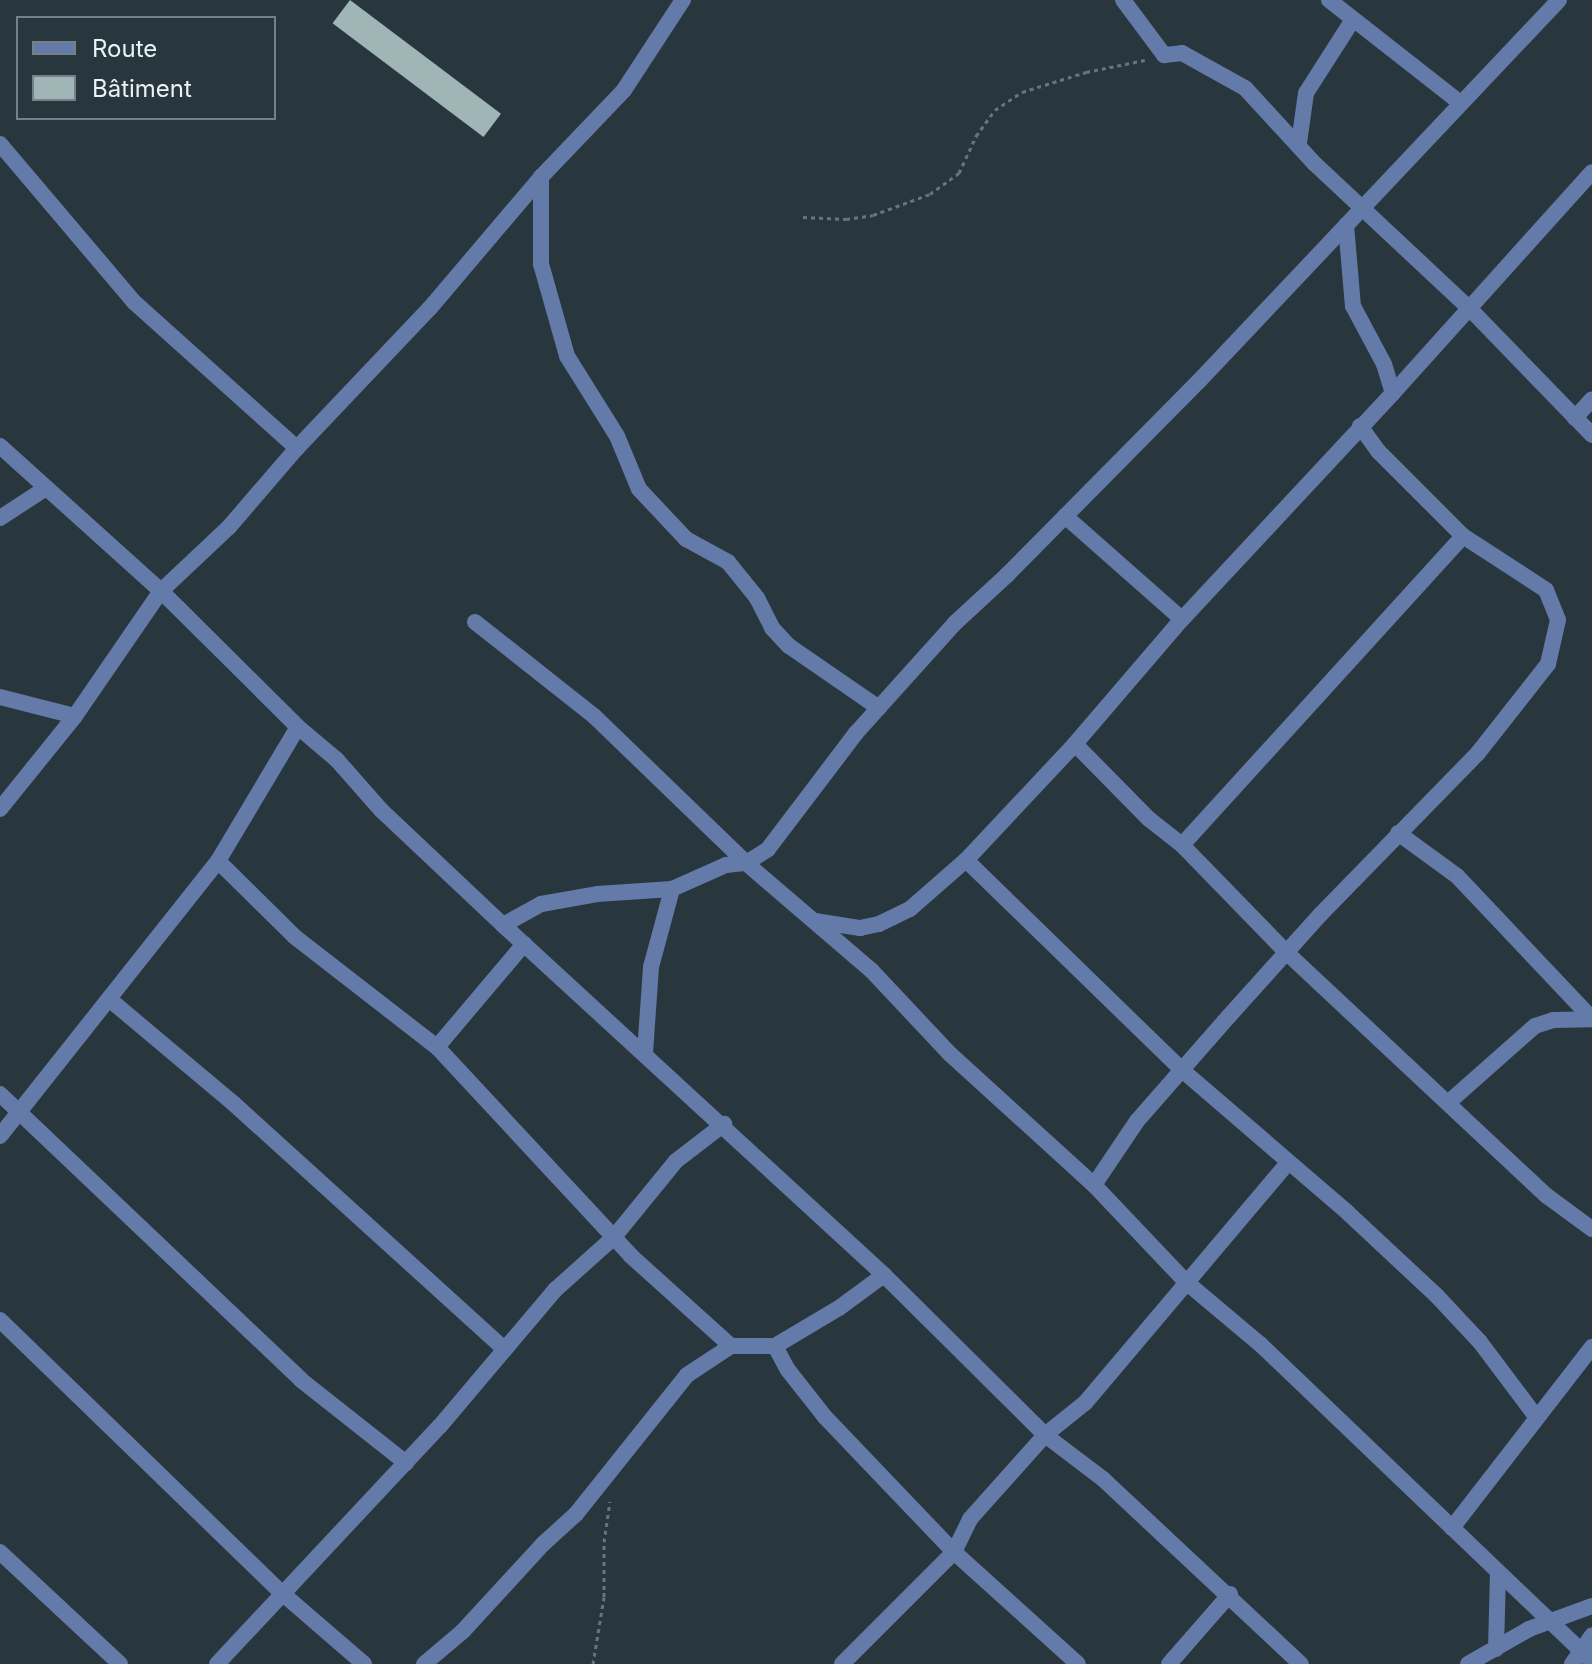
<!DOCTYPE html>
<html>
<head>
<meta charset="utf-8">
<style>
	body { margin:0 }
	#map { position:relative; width:1592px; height:1664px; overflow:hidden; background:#28373e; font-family:Inter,sans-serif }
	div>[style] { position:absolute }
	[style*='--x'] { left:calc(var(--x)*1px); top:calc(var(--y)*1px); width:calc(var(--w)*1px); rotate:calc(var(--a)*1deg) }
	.building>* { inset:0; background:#a0b6b6; transform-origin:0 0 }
	.path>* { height:3px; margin-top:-1.5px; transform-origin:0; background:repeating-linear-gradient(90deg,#67747b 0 4px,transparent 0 8px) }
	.street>* { height:16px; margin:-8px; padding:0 8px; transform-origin:8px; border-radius:8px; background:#647aa8 }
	span { translate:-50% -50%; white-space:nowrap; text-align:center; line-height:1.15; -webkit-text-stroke:8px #28373e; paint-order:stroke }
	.legend { position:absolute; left:16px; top:16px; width:260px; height:104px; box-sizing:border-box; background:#28373e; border:2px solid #758188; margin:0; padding:10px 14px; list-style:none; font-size:24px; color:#e8f1f6 }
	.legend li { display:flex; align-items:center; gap:16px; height:40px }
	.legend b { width:40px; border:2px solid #758188 }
</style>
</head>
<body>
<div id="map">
	<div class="building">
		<i style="left:350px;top:0;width:189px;height:29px;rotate:37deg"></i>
	</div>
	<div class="path">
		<i style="--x:803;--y:217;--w:43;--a:2.7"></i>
		<i style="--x:846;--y:219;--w:27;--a:-8"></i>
		<i style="--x:873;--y:215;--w:61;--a:-20.2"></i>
		<i style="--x:930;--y:194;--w:36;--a:-36"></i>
		<i style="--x:959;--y:173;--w:41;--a:-65.3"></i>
		<i style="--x:976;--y:136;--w:32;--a:-54"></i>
		<i style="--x:995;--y:110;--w:32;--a:-34"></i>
		<i style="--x:1022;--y:92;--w:67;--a:-17.4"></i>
		<i style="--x:1086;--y:72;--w:60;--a:-11.5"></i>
		<i style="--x:593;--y:1664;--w:68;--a:-80.7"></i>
		<i style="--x:604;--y:1597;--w:55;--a:-90"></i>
		<i style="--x:604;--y:1542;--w:41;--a:-81.7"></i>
	</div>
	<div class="street">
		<i style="--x:1123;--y:0;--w:69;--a:53.3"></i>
		<i style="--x:1164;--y:55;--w:18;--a:-6"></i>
		<i style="--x:1182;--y:53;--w:72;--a:29.1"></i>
		<i style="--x:1245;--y:88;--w:103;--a:47.4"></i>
		<i style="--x:1315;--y:164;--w:214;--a:43.1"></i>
		<i style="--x:1471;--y:310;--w:174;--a:45.9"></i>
		<i style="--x:1329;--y:0;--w:165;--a:38.1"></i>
		<i style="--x:1299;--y:143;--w:50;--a:-82"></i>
		<i style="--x:1306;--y:93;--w:85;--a:-57.4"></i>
		<i style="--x:0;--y:144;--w:207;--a:49.7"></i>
		<i style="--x:134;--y:302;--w:219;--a:41.9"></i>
		<i style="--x:541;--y:177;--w:87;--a:90"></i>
		<i style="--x:541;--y:264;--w:96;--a:74.2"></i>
		<i style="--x:567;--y:356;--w:94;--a:58"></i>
		<i style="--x:617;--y:436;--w:57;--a:67.5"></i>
		<i style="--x:639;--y:489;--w:69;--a:46.8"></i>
		<i style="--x:686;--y:539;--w:48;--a:28.7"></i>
		<i style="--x:728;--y:562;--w:46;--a:51.1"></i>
		<i style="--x:757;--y:598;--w:34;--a:63"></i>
		<i style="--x:772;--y:628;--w:25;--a:47"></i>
		<i style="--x:789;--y:646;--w:109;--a:34.6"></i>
		<i style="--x:1346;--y:225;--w:81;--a:85.1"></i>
		<i style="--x:1353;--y:306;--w:66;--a:61.9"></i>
		<i style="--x:1384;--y:364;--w:30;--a:73"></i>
		<i style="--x:1393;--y:393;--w:309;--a:133"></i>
		<i style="--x:1182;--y:619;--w:165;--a:130.6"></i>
		<i style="--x:1075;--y:744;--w:159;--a:133.2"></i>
		<i style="--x:966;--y:860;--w:301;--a:44.2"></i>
		<i style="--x:1182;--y:1070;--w:219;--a:40.7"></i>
		<i style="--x:1348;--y:1213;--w:120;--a:43"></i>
		<i style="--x:1436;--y:1295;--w:64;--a:46.9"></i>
		<i style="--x:1480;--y:1342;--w:95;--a:53.1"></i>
		<i style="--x:1393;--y:393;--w:297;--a:-48"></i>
		<i style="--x:1575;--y:418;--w:25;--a:-48"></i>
		<i style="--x:1360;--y:426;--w:31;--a:54"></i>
		<i style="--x:1378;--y:451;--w:120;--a:45"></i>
		<i style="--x:0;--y:446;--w:217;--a:42"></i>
		<i style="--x:161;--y:591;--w:193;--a:44.8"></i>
		<i style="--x:298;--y:727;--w:51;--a:40.2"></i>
		<i style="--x:337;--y:760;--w:67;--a:48.7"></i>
		<i style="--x:381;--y:810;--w:168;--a:43.3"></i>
		<i style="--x:503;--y:925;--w:517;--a:42.57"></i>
		<i style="--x:884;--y:1275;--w:227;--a:44.8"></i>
		<i style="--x:1045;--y:1435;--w:73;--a:37.2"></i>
		<i style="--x:1103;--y:1479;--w:271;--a:43.1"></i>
		<i style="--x:1065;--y:516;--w:156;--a:41.4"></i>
		<i style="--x:0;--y:518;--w:55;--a:-33.1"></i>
		<i style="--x:475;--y:622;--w:152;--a:38.3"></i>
		<i style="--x:594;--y:716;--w:211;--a:44"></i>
		<i style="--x:746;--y:863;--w:165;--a:40.6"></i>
		<i style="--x:871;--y:970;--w:115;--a:46.8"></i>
		<i style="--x:950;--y:1054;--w:195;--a:42.3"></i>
		<i style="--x:1094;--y:1185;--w:134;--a:46.5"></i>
		<i style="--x:1186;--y:1282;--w:97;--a:40"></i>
		<i style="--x:1260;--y:1344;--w:459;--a:43.7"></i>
		<i style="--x:0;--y:697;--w:77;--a:14.2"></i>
		<i style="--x:1075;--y:744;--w:105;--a:45.4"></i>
		<i style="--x:1149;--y:819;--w:42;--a:38.2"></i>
		<i style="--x:1182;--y:845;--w:418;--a:-47.7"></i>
		<i style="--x:1463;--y:536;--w:99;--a:33"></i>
		<i style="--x:1546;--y:590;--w:32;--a:68"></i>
		<i style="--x:1558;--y:620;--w:45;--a:102.8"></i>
		<i style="--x:1548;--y:664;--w:113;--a:128.2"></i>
		<i style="--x:1478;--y:753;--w:226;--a:134.3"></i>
		<i style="--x:1320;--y:915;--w:136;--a:132"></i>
		<i style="--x:1229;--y:1016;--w:140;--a:131.2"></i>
		<i style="--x:1137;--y:1121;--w:77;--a:123.9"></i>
		<i style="--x:0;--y:809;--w:119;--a:-51.1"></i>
		<i style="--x:75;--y:716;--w:152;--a:-55.5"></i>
		<i style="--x:161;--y:591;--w:93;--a:-43.3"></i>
		<i style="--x:229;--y:527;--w:104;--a:-49.3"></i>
		<i style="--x:297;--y:448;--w:193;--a:-46.5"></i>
		<i style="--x:430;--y:308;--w:172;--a:-49.7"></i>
		<i style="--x:541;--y:177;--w:120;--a:-46.3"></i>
		<i style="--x:624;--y:90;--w:108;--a:-56.8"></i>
		<i style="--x:1398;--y:833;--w:73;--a:36.1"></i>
		<i style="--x:1457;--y:876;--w:197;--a:46.6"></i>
		<i style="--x:1182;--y:845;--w:149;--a:45.8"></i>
		<i style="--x:1286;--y:952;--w:357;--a:43.1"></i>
		<i style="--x:1547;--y:1196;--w:56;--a:36.3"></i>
		<i style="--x:218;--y:861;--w:108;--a:44.6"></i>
		<i style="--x:295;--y:937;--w:180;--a:37.8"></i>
		<i style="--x:437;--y:1047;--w:135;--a:-49.8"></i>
		<i style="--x:815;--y:921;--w:46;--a:8.8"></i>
		<i style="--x:860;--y:928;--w:19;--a:-12"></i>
		<i style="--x:879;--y:924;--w:34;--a:-26"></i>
		<i style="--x:910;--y:909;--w:74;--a:-41.2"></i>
		<i style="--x:503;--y:925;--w:43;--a:-28.9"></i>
		<i style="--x:541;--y:904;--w:57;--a:-10.1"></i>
		<i style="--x:597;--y:894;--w:75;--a:-3.8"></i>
		<i style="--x:672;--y:889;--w:59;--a:-24"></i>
		<i style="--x:726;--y:865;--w:20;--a:-6"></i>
		<i style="--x:746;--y:863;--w:26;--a:-32"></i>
		<i style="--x:768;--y:849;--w:146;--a:-52.8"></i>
		<i style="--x:856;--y:733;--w:148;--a:-48"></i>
		<i style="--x:955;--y:623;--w:71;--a:-42.7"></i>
		<i style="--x:1007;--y:575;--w:273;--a:-45.3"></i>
		<i style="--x:1199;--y:381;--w:524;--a:-46.62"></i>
		<i style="--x:109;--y:999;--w:162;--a:40"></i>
		<i style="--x:233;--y:1103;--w:366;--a:42.2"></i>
		<i style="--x:437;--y:1047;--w:285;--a:47.1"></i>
		<i style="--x:631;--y:1256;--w:135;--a:42"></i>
		<i style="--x:645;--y:1053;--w:86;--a:-86"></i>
		<i style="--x:651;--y:967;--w:81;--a:-74.9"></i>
		<i style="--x:0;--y:1094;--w:415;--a:43.5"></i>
		<i style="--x:301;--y:1380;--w:134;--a:38.3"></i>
		<i style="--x:1449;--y:1102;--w:115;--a:-41.5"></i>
		<i style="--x:1535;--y:1026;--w:19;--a:-18"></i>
		<i style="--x:1553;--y:1020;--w:39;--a:-1"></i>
		<i style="--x:0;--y:1136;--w:351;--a:-51.6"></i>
		<i style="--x:218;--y:861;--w:156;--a:-59.2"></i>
		<i style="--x:0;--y:1320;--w:394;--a:44.1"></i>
		<i style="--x:283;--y:1594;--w:107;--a:40.8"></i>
		<i style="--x:775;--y:1346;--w:27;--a:62"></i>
		<i style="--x:788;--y:1370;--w:60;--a:51.8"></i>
		<i style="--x:825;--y:1417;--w:187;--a:46.3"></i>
		<i style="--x:954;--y:1552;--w:167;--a:42.1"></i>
		<i style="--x:1452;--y:1528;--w:229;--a:-52.3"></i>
		<i style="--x:0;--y:1552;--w:164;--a:43"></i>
		<i style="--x:1496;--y:1649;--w:75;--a:-88.5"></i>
		<i style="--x:217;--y:1664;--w:326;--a:-46.9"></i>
		<i style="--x:440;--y:1426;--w:178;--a:-49.8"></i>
		<i style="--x:555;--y:1290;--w:79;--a:-41.9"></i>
		<i style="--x:614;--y:1237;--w:98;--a:-50.8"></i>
		<i style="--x:676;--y:1161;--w:61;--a:-37.6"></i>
		<i style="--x:424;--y:1664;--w:51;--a:-40.2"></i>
		<i style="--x:463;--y:1631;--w:118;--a:-47.4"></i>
		<i style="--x:543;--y:1544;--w:45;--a:-42.3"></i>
		<i style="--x:576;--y:1514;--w:178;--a:-51.4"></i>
		<i style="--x:687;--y:1375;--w:53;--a:-33.4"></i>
		<i style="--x:731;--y:1346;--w:44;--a:0"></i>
		<i style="--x:775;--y:1346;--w:74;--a:-30.7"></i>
		<i style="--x:839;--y:1308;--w:56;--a:-36.3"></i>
		<i style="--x:842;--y:1664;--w:158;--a:-45"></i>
		<i style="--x:954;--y:1552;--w:37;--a:-64"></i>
		<i style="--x:970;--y:1519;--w:113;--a:-48.2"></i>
		<i style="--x:1045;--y:1435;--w:51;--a:-38.7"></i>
		<i style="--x:1085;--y:1403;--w:313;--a:-49.8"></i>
		<i style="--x:1169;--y:1664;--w:93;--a:-48.9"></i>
		<i style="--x:1468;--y:1664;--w:70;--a:-29.8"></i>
		<i style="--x:1529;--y:1629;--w:67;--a:-20.1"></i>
		<i style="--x:1572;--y:1664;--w:35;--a:-55"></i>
	</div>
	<ul class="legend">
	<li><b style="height:10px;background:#647aa8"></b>Route</li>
	<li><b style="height:22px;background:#a0b6b6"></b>Bâtiment</li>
	</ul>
</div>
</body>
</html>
